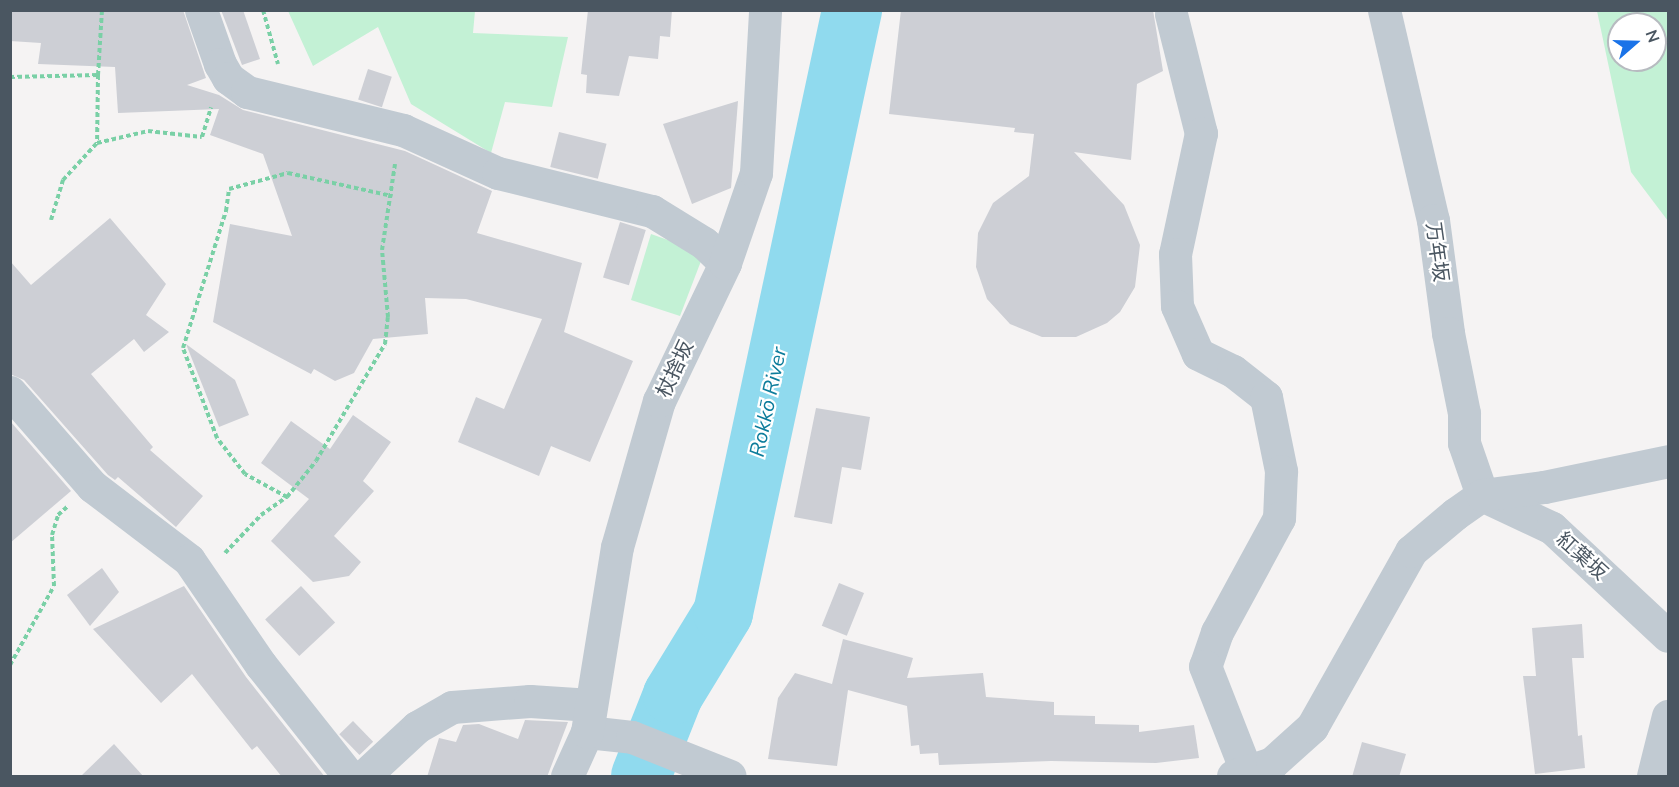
<!DOCTYPE html>
<html>
<head>
<meta charset="utf-8">
<style>
	body { margin:0 }
	#map { position:relative; width:1679px; height:787px; overflow:hidden; background:#f5f3f3; font-family:"Nunito Sans","Noto Sans JP",sans-serif }
	div>[style] { position:absolute }
	[style*='--x'] { left:calc(var(--x)*1px); top:calc(var(--y)*1px); width:calc(var(--w)*1px); rotate:calc(var(--a)*1deg) }
	.green>* { inset:0; background:#c3f1d5 }
	.river>* { height:60px; margin:-30px; padding:0 30px; transform-origin:30px; border-radius:30px; background:#90daee }
	.building>* { inset:0; background:#cdcfd5; transform-origin:0 0 }
	.path>* { height:4px; margin-top:-2px; transform-origin:0; background:repeating-linear-gradient(90deg,#7ad0a6 0 4.5px,transparent 0 7.5px) }
	.minor>* { height:33px; margin:-16.5px; padding:0 16.5px; transform-origin:16.5px; border-radius:16.5px; background:#c1cad2 }
	span { translate:-50% -50%; white-space:nowrap; text-align:center; line-height:1.15; -webkit-text-stroke:4.5px #fff; paint-order:stroke }
	.street-label { font-size:20px; color:#4a5661 }
	.water-label { font-size:21px; color:#0c7c9b; font-style:italic }
	.frame { position:absolute; inset:0; border:12px solid #4a5661; pointer-events:none }
	.north { position:absolute; left:1607px; top:12px; width:60px; height:60px; box-sizing:border-box; background:#fff; border:2px solid #b7bbc0; border-radius:50%; rotate:70deg; font-size:16px; font-weight:700; line-height:24px; text-align:center; color:#4a5661 }
	.north::after { content:''; display:block; margin:auto; width:21px; height:27px; background:#1a73e8; clip-path:polygon(50% 0,100% 100%,50% 72%,0 100%) }
</style>
</head>
<body>
<div id="map">
	<div class="green">
		<i style="clip-path:polygon(288px 11px,475px 11px,473px 33px,568px 37px,552px 107px,505px 102px,491px 153px,411px 104px,378px 27px,313px 66px)"></i>
		<i style="clip-path:polygon(evenodd,1597px 11px,1668px 11px,1668px 221px,1631px 172px,1597px 11px,1619px 24px,1655px 24px,1655px 60px,1619px 60px,1619px 24px)"></i>
		<i style="clip-path:polygon(651px 234px,696px 250px,701px 261px,680px 316px,631px 300px)"></i>
	</div>
	<div class="river">
		<i style="--x:641;--y:776;--w:87;--a:-68.4"></i>
		<i style="--x:673;--y:695;--w:96;--a:-58.6"></i>
		<i style="--x:723;--y:613;--w:617;--a:-77.92"></i>
	</div>
	<div class="building">
		<i style="clip-path:polygon(10px 10px,183px 10px,206px 78px,187px 85px,219px 95px,243px 110px,405px 151px,492px 191px,477px 233px,582px 263px,564px 332px,633px 361px,590px 462px,551px 446px,539px 476px,458px 442px,476px 397px,504px 409px,542px 319px,466px 299px,425px 298px,428px 334px,373px 339px,354px 373px,335px 381px,314px 369px,311px 374px,213px 322px,230px 224px,292px 236px,263px 154px,210px 135px,219px 109px,118px 113px,115px 67px,38px 64px,41px 43px,10px 41px)"></i>
		<i style="clip-path:polygon(221px 10px,243px 10px,260px 59px,242px 65px)"></i>
		<i style="clip-path:polygon(588px 10px,672px 10px,670px 37px,660px 36px,658px 59px,629px 56px,619px 96px,586px 93px,587px 75px,581px 74px)"></i>
		<i style="clip-path:polygon(901px 10px,1153px 10px,1163px 71px,1137px 84px,1131px 160px,1074px 152px,1124px 205px,1140px 245px,1135px 287px,1120px 312px,1107px 323px,1076px 337px,1042px 337px,1010px 324px,987px 299px,976px 267px,978px 233px,993px 203px,1029px 176px,1034px 134px,1014px 132px,1015px 128px,889px 114px)"></i>
		<i style="left:368px;top:69px;width:25px;height:32px;rotate:18deg"></i>
		<i style="clip-path:polygon(738px 101px,731px 188px,692px 204px,663px 124px)"></i>
		<i style="left:559px;top:132px;width:49px;height:36px;rotate:14deg"></i>
		<i style="clip-path:polygon(110px 218px,166px 284px,146px 315px,169px 332px,144px 352px,134px 339px,91px 374px,153px 447px,150px 450px,203px 496px,176px 527px,118px 477px,115px 480px,108px 475px,24px 380px,10px 374px,10px 261px,31px 285px)"></i>
		<i style="left:620px;top:222px;width:27px;height:58px;rotate:17deg"></i>
		<i style="clip-path:polygon(186px 344px,235px 380px,249px 415px,219px 427px)"></i>
		<i style="clip-path:polygon(816px 408px,870px 417px,861px 470px,842px 467px,832px 524px,794px 517px)"></i>
		<i style="clip-path:polygon(353px 415px,391px 442px,363px 481px,374px 491px,334px 536px,361px 562px,349px 576px,313px 582px,271px 541px,309px 499px,261px 463px,291px 421px,330px 449px)"></i>
		<i style="clip-path:polygon(10px 421px,71px 491px,10px 543px)"></i>
		<i style="clip-path:polygon(102px 568px,119px 592px,90px 626px,67px 595px)"></i>
		<i style="left:839px;top:583px;width:27px;height:46px;rotate:22deg"></i>
		<i style="clip-path:polygon(184px 586px,246px 677px,325px 777px,282px 777px,257px 746px,252px 750px,192px 674px,161px 703px,93px 629px)"></i>
		<i style="left:301px;top:586px;width:50px;height:49px;rotate:47deg"></i>
		<i style="clip-path:polygon(1582px 624px,1584px 658px,1572px 658px,1578px 736px,1582px 735px,1585px 768px,1535px 774px,1523px 676px,1536px 676px,1532px 628px)"></i>
		<i style="clip-path:polygon(843px 639px,913px 658px,907px 678px,983px 673px,986px 697px,1054px 702px,1054px 715px,1095px 716px,1095px 724px,1139px 725px,1139px 732px,1194px 725px,1199px 758px,1156px 763px,1051px 761px,939px 765px,938px 753px,920px 754px,919px 745px,911px 746px,907px 706px,848px 690px,837px 766px,768px 759px,778px 698px,795px 673px,832px 684px)"></i>
		<i style="clip-path:polygon(525px 720px,568px 722px,547px 777px,427px 777px,439px 738px,456px 742px,463px 725px,479px 724px,518px 739px)"></i>
		<i style="left:353px;top:721px;width:29px;height:19px;rotate:46deg"></i>
		<i style="clip-path:polygon(1362px 742px,1406px 754px,1399px 777px,1352px 777px)"></i>
		<i style="clip-path:polygon(114px 744px,144px 777px,80px 777px)"></i>
	</div>
	<div class="path">
		<i style="--x:263;--y:10;--w:56;--a:74.5"></i>
		<i style="--x:98;--y:75;--w:68;--a:90.8"></i>
		<i style="--x:97;--y:143;--w:52;--a:-13.2"></i>
		<i style="--x:148;--y:131;--w:54;--a:6.3"></i>
		<i style="--x:202;--y:137;--w:31;--a:-73"></i>
		<i style="--x:10;--y:77;--w:88;--a:-1.3"></i>
		<i style="--x:98;--y:75;--w:65;--a:-86.5"></i>
		<i style="--x:51;--y:220;--w:42;--a:-73.3"></i>
		<i style="--x:63;--y:180;--w:50;--a:-47.4"></i>
		<i style="--x:287;--y:497;--w:48;--a:-151.3"></i>
		<i style="--x:245;--y:474;--w:46;--a:-127.9"></i>
		<i style="--x:217;--y:438;--w:96;--a:-110.7"></i>
		<i style="--x:183;--y:348;--w:144;--a:-72.6"></i>
		<i style="--x:226;--y:211;--w:22;--a:-82"></i>
		<i style="--x:229;--y:189;--w:61;--a:-15.2"></i>
		<i style="--x:288;--y:173;--w:107;--a:12.5"></i>
		<i style="--x:225;--y:553;--w:52;--a:-46.5"></i>
		<i style="--x:261;--y:515;--w:32;--a:-35"></i>
		<i style="--x:287;--y:497;--w:46;--a:-51.1"></i>
		<i style="--x:316;--y:461;--w:136;--a:-59.5"></i>
		<i style="--x:385;--y:344;--w:27;--a:-84"></i>
		<i style="--x:388;--y:317;--w:67;--a:-95.1"></i>
		<i style="--x:382;--y:250;--w:87;--a:-81.4"></i>
		<i style="--x:10;--y:665;--w:90;--a:-60.9"></i>
		<i style="--x:54;--y:586;--w:51;--a:-92.2"></i>
		<i style="--x:52;--y:535;--w:21;--a:-73"></i>
		<i style="--x:58;--y:515;--w:12;--a:-42"></i>
	</div>
	<div class="minor">
		<i style="--x:201;--y:10;--w:57;--a:70.6"></i>
		<i style="--x:220;--y:64;--w:16;--a:60"></i>
		<i style="--x:228;--y:78;--w:24;--a:36"></i>
		<i style="--x:247;--y:92;--w:161;--a:13.7"></i>
		<i style="--x:403;--y:130;--w:104;--a:24.4"></i>
		<i style="--x:498;--y:173;--w:159;--a:13.9"></i>
		<i style="--x:652;--y:211;--w:61;--a:31.6"></i>
		<i style="--x:704;--y:243;--w:29;--a:44"></i>
		<i style="--x:1384;--y:10;--w:216;--a:76.9"></i>
		<i style="--x:1433;--y:220;--w:114;--a:82.4"></i>
		<i style="--x:1448;--y:333;--w:82;--a:78.7"></i>
		<i style="--x:1464;--y:413;--w:30;--a:90"></i>
		<i style="--x:1464;--y:443;--w:55;--a:70.9"></i>
		<i style="--x:1482;--y:495;--w:77;--a:25.2"></i>
		<i style="--x:1552;--y:528;--w:158;--a:43"></i>
		<i style="--x:1171;--y:14;--w:123;--a:75.9"></i>
		<i style="--x:1201;--y:133;--w:124;--a:102.1"></i>
		<i style="--x:1175;--y:254;--w:52;--a:87.8"></i>
		<i style="--x:1177;--y:306;--w:52;--a:66.4"></i>
		<i style="--x:1198;--y:354;--w:39;--a:26"></i>
		<i style="--x:1233;--y:371;--w:42;--a:38.2"></i>
		<i style="--x:1266;--y:397;--w:76;--a:78.5"></i>
		<i style="--x:1281;--y:471;--w:47;--a:92.4"></i>
		<i style="--x:1279;--y:518;--w:130;--a:118.5"></i>
		<i style="--x:1217;--y:632;--w:36;--a:109"></i>
		<i style="--x:1205;--y:666;--w:118;--a:68.6"></i>
		<i style="--x:10;--y:392;--w:125;--a:48.9"></i>
		<i style="--x:92;--y:486;--w:122;--a:37.3"></i>
		<i style="--x:189;--y:560;--w:127;--a:55.6"></i>
		<i style="--x:261;--y:665;--w:142;--a:51.6"></i>
		<i style="--x:587;--y:732;--w:45;--a:6.3"></i>
		<i style="--x:632;--y:737;--w:105;--a:21.7"></i>
		<i style="--x:364;--y:776;--w:72;--a:-42.8"></i>
		<i style="--x:417;--y:727;--w:40;--a:-29.7"></i>
		<i style="--x:452;--y:707;--w:78;--a:-4.4"></i>
		<i style="--x:530;--y:701;--w:61;--a:3.8"></i>
		<i style="--x:567;--y:776;--w:48;--a:-65.6"></i>
		<i style="--x:587;--y:732;--w:187;--a:-80.8"></i>
		<i style="--x:617;--y:547;--w:152;--a:-74"></i>
		<i style="--x:659;--y:401;--w:153;--a:-64.4"></i>
		<i style="--x:725;--y:263;--w:95;--a:-71"></i>
		<i style="--x:756;--y:173;--w:163;--a:-86.8"></i>
		<i style="--x:1233;--y:776;--w:41;--a:-18.4"></i>
		<i style="--x:1272;--y:763;--w:54;--a:-42"></i>
		<i style="--x:1312;--y:727;--w:202;--a:-60.6"></i>
		<i style="--x:1411;--y:551;--w:57;--a:-40.1"></i>
		<i style="--x:1455;--y:514;--w:33;--a:-35"></i>
		<i style="--x:1482;--y:495;--w:63;--a:-7.4"></i>
		<i style="--x:1544;--y:487;--w:127;--a:-11.8"></i>
		<i style="--x:1653;--y:776;--w:62;--a:-76"></i>
	</div>
	<div class="street-label">
		<span style="left:1437px;top:252px;rotate:82deg">万年坂</span>
		<span style="left:675px;top:369px;rotate:-65deg">杖捨坂</span>
		<span style="left:1582px;top:556px;rotate:42deg">紅葉坂</span>
	</div>
	<div class="water-label">
		<span style="left:768px;top:402px;rotate:-78deg">Rokkō River</span>
	</div>
	<div class="frame"></div>
	<div class="north">N</div>
</div>
</body>
</html>
